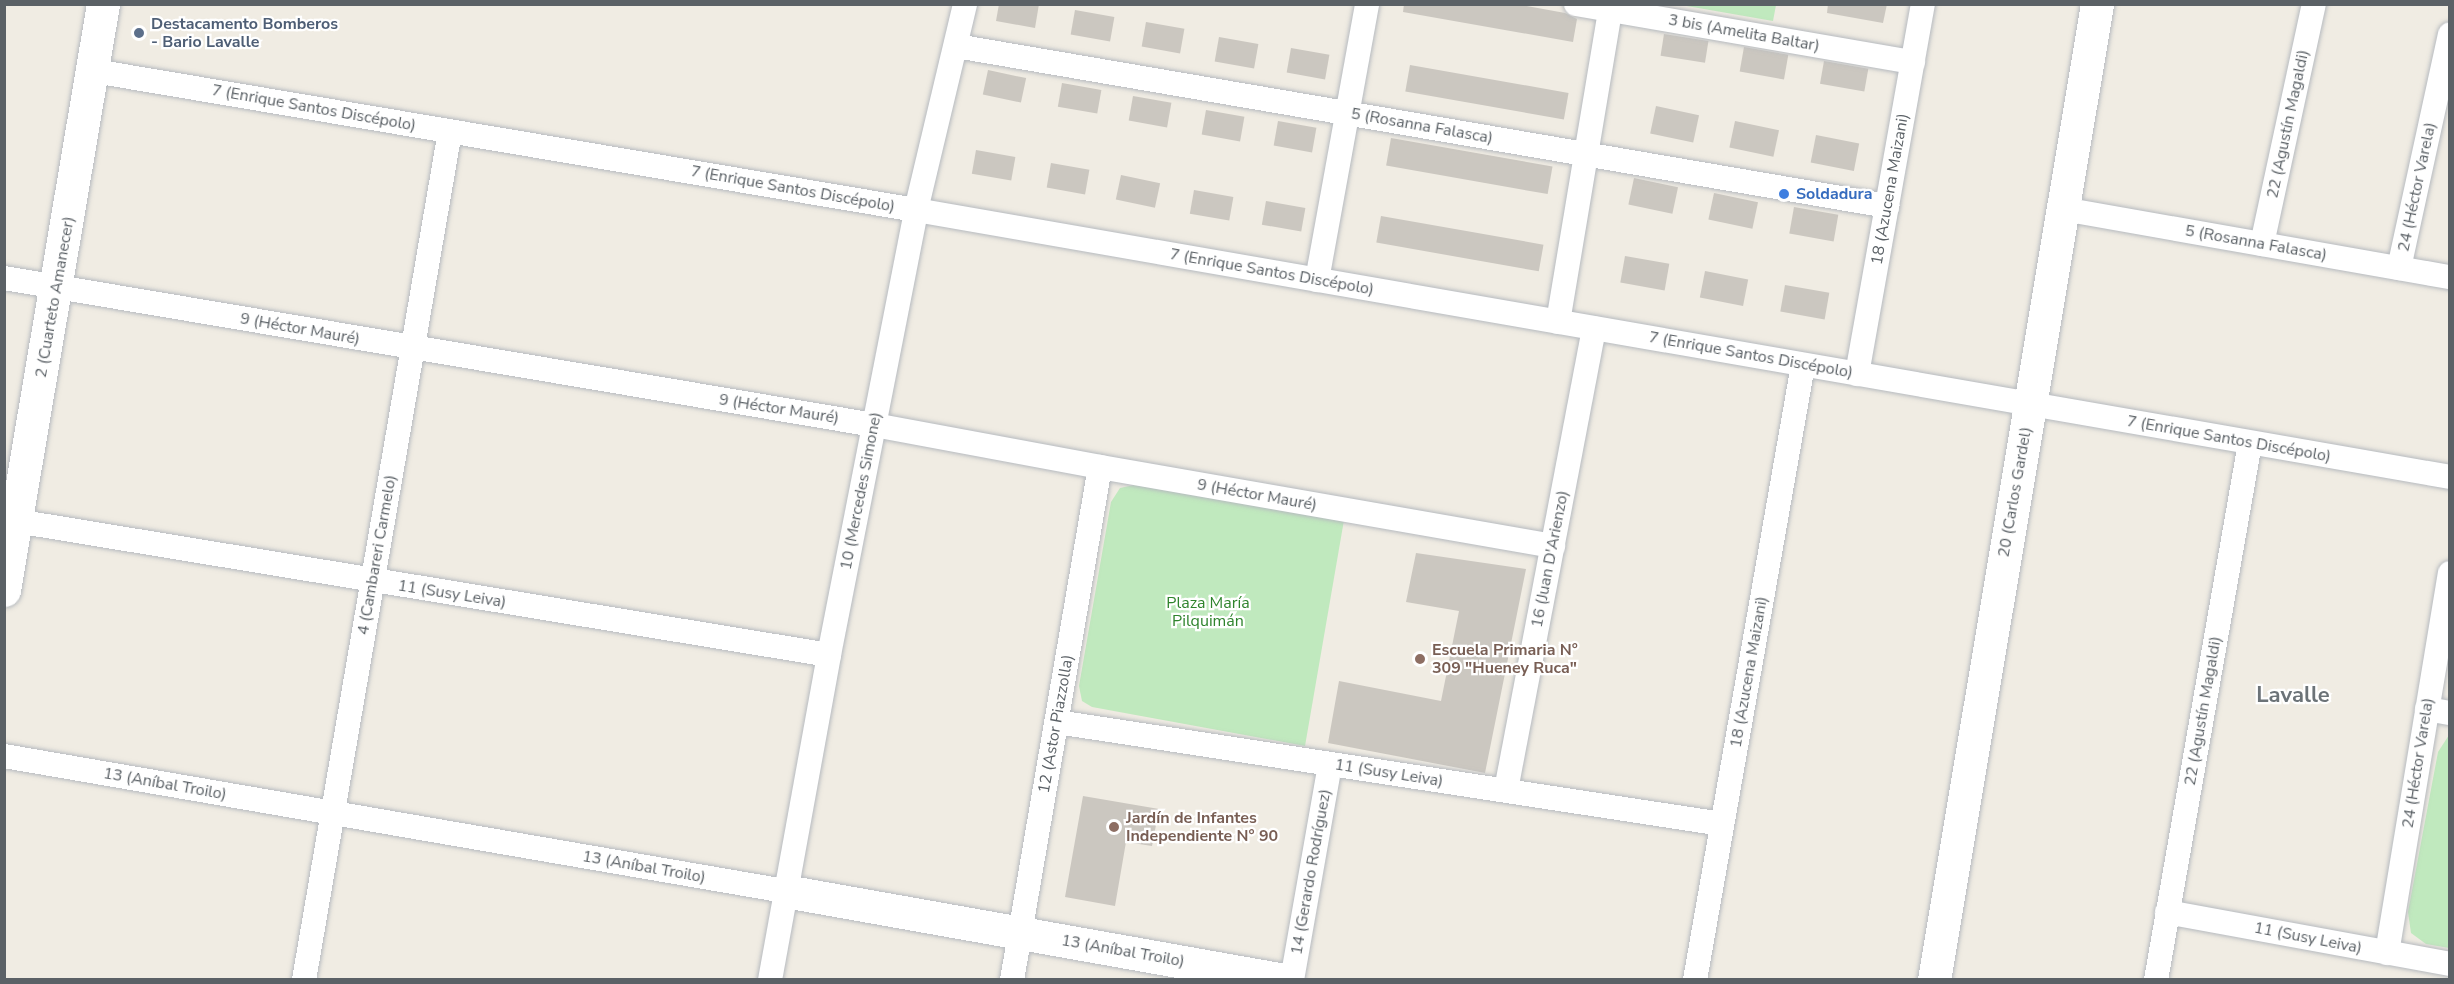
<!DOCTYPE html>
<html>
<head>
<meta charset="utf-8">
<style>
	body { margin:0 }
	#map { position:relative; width:2454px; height:984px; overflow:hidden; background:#f0ece3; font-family:"Nunito Sans",sans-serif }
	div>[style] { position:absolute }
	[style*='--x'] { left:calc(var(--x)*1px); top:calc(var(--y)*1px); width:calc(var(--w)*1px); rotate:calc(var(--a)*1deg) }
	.green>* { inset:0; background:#c0e9be }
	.building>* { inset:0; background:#cbc7c0; transform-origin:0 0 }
	.roads { filter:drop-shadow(0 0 2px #b6babf) drop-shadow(0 0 2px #b6babf) }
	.street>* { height:24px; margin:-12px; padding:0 12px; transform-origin:12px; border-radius:12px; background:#fff }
	.secondary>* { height:33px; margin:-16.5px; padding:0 16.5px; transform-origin:16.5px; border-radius:16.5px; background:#fff }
	.dots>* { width:16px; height:16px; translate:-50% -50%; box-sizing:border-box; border:3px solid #fff; border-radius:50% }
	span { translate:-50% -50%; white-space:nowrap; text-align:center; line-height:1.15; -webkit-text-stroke:4.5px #fff; paint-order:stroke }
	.service-label { font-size:16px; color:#4e5e75; font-weight:700 }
	.left { translate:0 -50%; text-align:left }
	.street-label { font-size:16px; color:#5b6166 }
	.shop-label { font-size:16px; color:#366cbe; font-weight:700 }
	.park-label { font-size:16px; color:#2e832c }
	.education-label { font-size:16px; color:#785e54; font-weight:700 }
	.district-label { font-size:22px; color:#6c7378; font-weight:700 }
	.frame { position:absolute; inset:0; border:6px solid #5b6166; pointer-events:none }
</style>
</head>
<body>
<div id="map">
	<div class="green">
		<i style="clip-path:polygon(1681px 5px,1776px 5px,1773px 21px)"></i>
		<i style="clip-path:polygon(1134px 485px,1344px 520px,1305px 746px,1092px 707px,1082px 701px,1079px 686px,1111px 502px,1120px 488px)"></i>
		<i style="clip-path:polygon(2449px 735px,2449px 948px,2426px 944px,2411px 933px,2408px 912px,2438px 752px)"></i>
	</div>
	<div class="building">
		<i style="clip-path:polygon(999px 4px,1039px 4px,1035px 28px,996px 21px)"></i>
		<i style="clip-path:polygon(1404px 4px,1515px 4px,1565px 13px,1577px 19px,1573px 42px,1403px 12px)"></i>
		<i style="clip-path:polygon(1828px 4px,1887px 4px,1883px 23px,1827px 13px)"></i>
		<i style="left:1075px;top:10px;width:40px;height:25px;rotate:10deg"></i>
		<i style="left:1146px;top:22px;width:39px;height:25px;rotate:10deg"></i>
		<i style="left:1664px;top:34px;width:45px;height:22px;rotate:9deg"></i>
		<i style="left:1219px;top:37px;width:40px;height:25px;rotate:10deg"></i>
		<i style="left:1744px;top:47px;width:45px;height:25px;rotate:10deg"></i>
		<i style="left:1291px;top:48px;width:39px;height:25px;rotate:10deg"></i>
		<i style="left:1824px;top:61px;width:45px;height:23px;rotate:10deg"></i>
		<i style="left:1410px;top:65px;width:161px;height:27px;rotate:10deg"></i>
		<i style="left:988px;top:70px;width:39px;height:25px;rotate:12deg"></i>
		<i style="left:1062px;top:83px;width:40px;height:24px;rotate:10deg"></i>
		<i style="left:1133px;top:96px;width:39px;height:25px;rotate:10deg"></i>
		<i style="left:1656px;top:106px;width:44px;height:28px;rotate:12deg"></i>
		<i style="left:1206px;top:110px;width:39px;height:25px;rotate:10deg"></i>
		<i style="left:1278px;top:121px;width:39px;height:25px;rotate:10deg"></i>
		<i style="left:1735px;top:121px;width:45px;height:27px;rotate:12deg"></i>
		<i style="left:1816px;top:135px;width:44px;height:28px;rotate:11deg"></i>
		<i style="left:1391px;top:138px;width:164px;height:28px;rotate:10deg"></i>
		<i style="left:976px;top:150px;width:40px;height:24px;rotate:10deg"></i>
		<i style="left:1051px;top:163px;width:39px;height:25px;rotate:10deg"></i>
		<i style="left:1121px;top:175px;width:40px;height:25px;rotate:12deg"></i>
		<i style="left:1634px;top:178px;width:45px;height:27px;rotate:12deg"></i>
		<i style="left:1194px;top:190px;width:40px;height:24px;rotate:10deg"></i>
		<i style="left:1714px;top:193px;width:45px;height:27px;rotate:12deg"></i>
		<i style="left:1266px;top:201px;width:40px;height:24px;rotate:10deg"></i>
		<i style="left:1794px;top:207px;width:45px;height:27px;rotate:10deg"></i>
		<i style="left:1381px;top:216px;width:165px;height:27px;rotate:10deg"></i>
		<i style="left:1625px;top:256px;width:45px;height:27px;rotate:10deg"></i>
		<i style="left:1705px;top:271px;width:44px;height:27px;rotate:11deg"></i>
		<i style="left:1785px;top:285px;width:45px;height:27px;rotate:10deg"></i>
		<i style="clip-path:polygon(1416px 553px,1526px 569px,1485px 773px,1328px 743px,1339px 681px,1441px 701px,1459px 611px,1406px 602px)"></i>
		<i style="clip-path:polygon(1083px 796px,1159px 809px,1152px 846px,1126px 842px,1115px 906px,1065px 897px)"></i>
	</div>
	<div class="roads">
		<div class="street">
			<i style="--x:1576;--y:4;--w:342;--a:9.8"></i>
			<i style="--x:956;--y:46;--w:945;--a:9.75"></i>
			<i style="--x:94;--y:71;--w:834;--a:9.6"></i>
			<i style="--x:916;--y:210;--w:1557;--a:9.87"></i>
			<i style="--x:2063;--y:209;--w:393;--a:10"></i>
			<i style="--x:2262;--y:244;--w:246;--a:-77.8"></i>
			<i style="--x:2399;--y:268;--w:239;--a:-77.7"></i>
			<i style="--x:4;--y:278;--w:882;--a:9.59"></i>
			<i style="--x:874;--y:425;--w:230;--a:10.5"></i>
			<i style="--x:1100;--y:467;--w:460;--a:9.9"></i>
			<i style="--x:1317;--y:280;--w:280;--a:-79.7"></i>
			<i style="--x:1558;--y:322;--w:322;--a:-80.5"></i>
			<i style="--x:1857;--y:374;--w:376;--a:-79.9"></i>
			<i style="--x:4;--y:519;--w:836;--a:9.36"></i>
			<i style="--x:2427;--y:709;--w:23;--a:10"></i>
			<i style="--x:1057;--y:722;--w:673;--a:8.72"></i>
			<i style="--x:4;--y:756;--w:793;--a:9.81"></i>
			<i style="--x:1506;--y:790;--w:470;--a:-79.2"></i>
			<i style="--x:2167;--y:912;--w:288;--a:10.4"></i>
			<i style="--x:2387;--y:953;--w:385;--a:-80.6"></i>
			<i style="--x:304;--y:980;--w:861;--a:-80.24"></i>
			<i style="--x:770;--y:980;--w:330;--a:-79.7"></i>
			<i style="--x:829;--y:655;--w:453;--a:-78.9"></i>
			<i style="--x:916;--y:210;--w:212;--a:-76.6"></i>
			<i style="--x:1012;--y:980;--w:520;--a:-80.27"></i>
			<i style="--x:1292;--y:980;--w:219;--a:-80"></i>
			<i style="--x:1695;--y:980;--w:624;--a:-80.04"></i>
			<i style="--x:2156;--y:980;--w:545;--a:-80.07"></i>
		</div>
		<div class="secondary">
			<i style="--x:4;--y:590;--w:594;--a:-80.41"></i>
			<i style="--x:785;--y:891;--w:507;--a:10.11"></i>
			<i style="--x:1934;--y:980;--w:990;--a:-80.52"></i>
		</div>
	</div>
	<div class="dots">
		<i style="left:139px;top:33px;background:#5c6f8a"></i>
		<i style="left:1784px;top:194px;background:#3f7fe0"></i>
		<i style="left:1420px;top:659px;background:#8d6e63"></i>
		<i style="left:1114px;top:827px;background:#8d6e63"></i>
	</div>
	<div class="service-label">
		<span class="left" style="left:151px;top:33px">Destacamento Bomberos<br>- Bario Lavalle</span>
	</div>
	<div class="street-label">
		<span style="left:1744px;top:33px;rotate:10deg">3 bis (Amelita Baltar)</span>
		<span style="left:314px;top:108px;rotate:10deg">7 (Enrique Santos Discépolo)</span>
		<span style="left:2288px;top:124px;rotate:-78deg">22 (Agustín Magaldi)</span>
		<span style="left:1422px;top:126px;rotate:10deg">5 (Rosanna Falasca)</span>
		<span style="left:2417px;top:187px;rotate:-78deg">24 (Héctor Varela)</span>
		<span style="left:793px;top:189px;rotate:10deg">7 (Enrique Santos Discépolo)</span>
		<span style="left:1890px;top:189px;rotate:-80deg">18 (Azucena Maizani)</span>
		<span style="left:2256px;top:243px;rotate:10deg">5 (Rosanna Falasca)</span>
		<span style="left:1272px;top:272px;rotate:10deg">7 (Enrique Santos Discépolo)</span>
		<span style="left:55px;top:297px;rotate:-80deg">2 (Cuarteto Amanecer)</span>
		<span style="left:300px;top:329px;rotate:10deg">9 (Héctor Mauré)</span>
		<span style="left:1751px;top:355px;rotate:10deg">7 (Enrique Santos Discépolo)</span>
		<span style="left:779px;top:409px;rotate:9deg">9 (Héctor Mauré)</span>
		<span style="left:2229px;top:439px;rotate:10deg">7 (Enrique Santos Discépolo)</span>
		<span style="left:861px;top:491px;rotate:-79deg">10 (Mercedes Simone)</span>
		<span style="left:2015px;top:492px;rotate:-80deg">20 (Carlos Gardel)</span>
		<span style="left:1257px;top:495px;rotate:10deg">9 (Héctor Mauré)</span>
		<span style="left:377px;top:555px;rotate:-80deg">4 (Cambareri Carmelo)</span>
		<span style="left:1550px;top:559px;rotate:-79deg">16 (Juan D'Arienzo)</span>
		<span style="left:452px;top:594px;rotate:9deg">11 (Susy Leiva)</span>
		<span style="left:1749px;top:672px;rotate:-80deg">18 (Azucena Maizani)</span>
		<span style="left:2203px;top:711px;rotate:-80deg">22 (Agustín Magaldi)</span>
		<span style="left:1056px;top:724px;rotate:-80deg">12 (Astor Piazzolla)</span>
		<span style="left:2418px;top:763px;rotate:-81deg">24 (Héctor Varela)</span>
		<span style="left:1389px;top:773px;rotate:9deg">11 (Susy Leiva)</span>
		<span style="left:165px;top:784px;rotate:10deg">13 (Aníbal Troilo)</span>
		<span style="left:644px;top:867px;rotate:10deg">13 (Aníbal Troilo)</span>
		<span style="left:1311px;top:872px;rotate:-80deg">14 (Gerardo Rodríguez)</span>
		<span style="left:2308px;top:938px;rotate:11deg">11 (Susy Leiva)</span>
		<span style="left:1123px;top:951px;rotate:10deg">13 (Aníbal Troilo)</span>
	</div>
	<div class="shop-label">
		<span class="left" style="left:1796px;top:194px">Soldadura</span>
	</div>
	<div class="park-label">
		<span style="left:1208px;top:612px">Plaza María<br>Pilquimán</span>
	</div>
	<div class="education-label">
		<span class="left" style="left:1432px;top:659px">Escuela Primaria N°<br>309 "Hueney Ruca"</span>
		<span class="left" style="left:1126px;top:827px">Jardín de Infantes<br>Independiente N° 90</span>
	</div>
	<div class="district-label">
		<span style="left:2293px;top:696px">Lavalle</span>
	</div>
	<div class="frame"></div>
</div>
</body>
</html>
